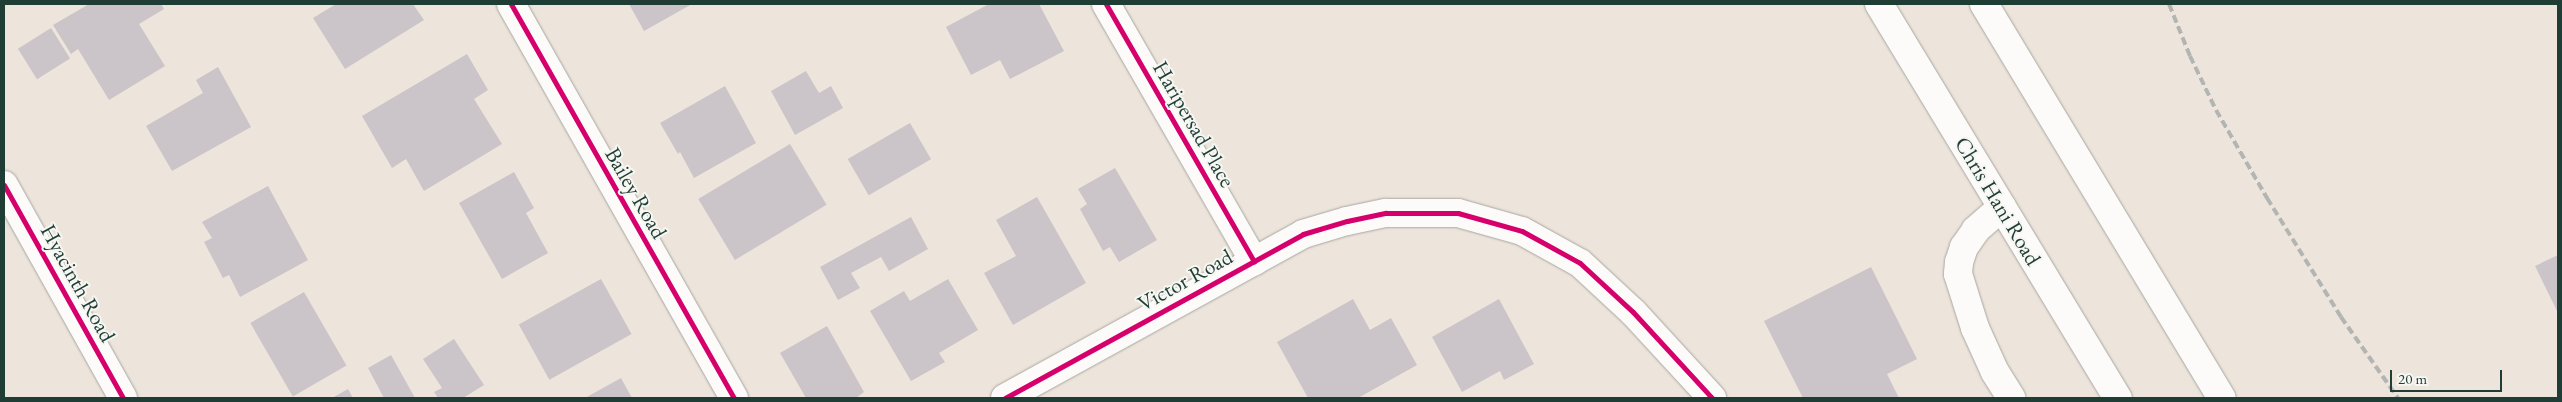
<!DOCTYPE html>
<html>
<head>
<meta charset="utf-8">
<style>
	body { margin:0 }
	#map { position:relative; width:2562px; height:402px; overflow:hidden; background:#ede5dc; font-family:"EB Garamond",serif }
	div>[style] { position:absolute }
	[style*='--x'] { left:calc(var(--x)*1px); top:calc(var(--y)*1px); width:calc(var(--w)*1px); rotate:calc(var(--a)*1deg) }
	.building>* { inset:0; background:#cbc4c8; transform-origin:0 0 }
	.roads { filter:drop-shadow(0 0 1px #a8a6a0) drop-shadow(0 0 1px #a8a6a0) }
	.minor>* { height:28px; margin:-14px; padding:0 14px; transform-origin:14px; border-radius:14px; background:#fcfbfa }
	.major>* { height:28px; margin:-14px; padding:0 14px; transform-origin:14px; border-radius:14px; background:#fcfbfa }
	.rail>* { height:4px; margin-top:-2px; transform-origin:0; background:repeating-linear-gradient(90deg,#b3b5b3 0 8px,transparent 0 12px) }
	.cycleway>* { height:5px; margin:-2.5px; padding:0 2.5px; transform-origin:2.5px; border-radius:2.5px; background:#d6006c }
	span { translate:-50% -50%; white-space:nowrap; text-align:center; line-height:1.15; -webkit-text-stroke:4px #f6f6f2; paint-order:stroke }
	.street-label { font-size:22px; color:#1f3d34 }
	.frame { position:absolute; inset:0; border:5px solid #1f3d34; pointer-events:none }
	.scale { position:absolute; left:2390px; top:370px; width:112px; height:22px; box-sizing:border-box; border:2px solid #1f3d34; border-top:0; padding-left:6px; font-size:15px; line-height:18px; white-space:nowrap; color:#1f3d34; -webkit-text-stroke:4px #f6f6f2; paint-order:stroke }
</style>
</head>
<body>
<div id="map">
	<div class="building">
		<i style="clip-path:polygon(89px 4px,161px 4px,164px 9px,139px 24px,165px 66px,109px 100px,78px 49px,71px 54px,53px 25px)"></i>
		<i style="clip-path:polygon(336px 4px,413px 4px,424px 20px,345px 69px,313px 18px)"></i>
		<i style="clip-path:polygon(629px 4px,692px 4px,644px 31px)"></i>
		<i style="clip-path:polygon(989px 4px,1039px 4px,1064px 51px,1010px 79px,1000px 60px,971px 75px,946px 27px)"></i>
		<i style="left:51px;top:28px;width:36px;height:39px;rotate:58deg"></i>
		<i style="clip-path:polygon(467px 54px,488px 90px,474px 99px,502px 144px,424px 191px,406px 159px,392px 168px,362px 116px)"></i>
		<i style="clip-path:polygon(218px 67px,251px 127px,172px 171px,146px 126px,203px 93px,196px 80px)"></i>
		<i style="clip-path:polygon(806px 71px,819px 93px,831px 86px,843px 108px,795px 135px,771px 91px)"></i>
		<i style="clip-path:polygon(725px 86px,756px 143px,694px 178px,680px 152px,678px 154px,660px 123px)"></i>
		<i style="left:910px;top:123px;width:42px;height:72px;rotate:60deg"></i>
		<i style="left:790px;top:144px;width:71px;height:107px;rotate:59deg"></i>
		<i style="clip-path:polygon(1115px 168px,1157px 240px,1119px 262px,1110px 247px,1103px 251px,1080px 209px,1087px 204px,1078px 189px)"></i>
		<i style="clip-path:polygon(514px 172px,534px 208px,526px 213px,548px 253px,502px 279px,459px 203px)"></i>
		<i style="clip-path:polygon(268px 186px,308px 260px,240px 297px,229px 275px,223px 278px,204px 242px,212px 238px,202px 222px)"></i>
		<i style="clip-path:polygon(1037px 197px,1086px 283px,1013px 325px,984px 273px,1016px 256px,996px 220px)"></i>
		<i style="clip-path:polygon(911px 217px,928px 249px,889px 271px,881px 257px,851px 273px,860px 288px,838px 300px,820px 267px)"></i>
		<i style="clip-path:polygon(2558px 255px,2558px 313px,2535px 266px)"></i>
		<i style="clip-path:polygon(1871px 267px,1917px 359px,1887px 374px,1899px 398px,1803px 398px,1764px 321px)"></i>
		<i style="left:601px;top:279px;width:63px;height:94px;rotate:61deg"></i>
		<i style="clip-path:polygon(948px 279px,978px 330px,939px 353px,945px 362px,911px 381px,870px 311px,904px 291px,910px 301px)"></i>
		<i style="left:304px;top:292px;width:85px;height:62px;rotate:60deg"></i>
		<i style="clip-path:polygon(1353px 299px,1370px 330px,1391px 318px,1417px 365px,1358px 398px,1308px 398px,1277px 342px)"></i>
		<i style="clip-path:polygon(1499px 299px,1534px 364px,1504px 380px,1500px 371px,1462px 392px,1432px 337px)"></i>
		<i style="clip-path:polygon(827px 326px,864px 392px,856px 398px,806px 398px,780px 353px)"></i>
		<i style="clip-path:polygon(454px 339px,484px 385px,463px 398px,438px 398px,434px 392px,442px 388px,423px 359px)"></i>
		<i style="clip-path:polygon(391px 355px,415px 398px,384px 398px,368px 368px)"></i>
		<i style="clip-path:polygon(621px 378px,632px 398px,585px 398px)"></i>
		<i style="clip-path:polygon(348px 389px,353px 398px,332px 398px)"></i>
	</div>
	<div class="roads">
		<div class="minor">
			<i style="--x:511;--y:4;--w:453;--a:60.5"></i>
			<i style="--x:1106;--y:4;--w:297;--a:60.1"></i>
			<i style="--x:4;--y:185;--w:244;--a:60.8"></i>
			<i style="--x:2002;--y:207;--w:35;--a:139"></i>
			<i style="--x:1976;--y:230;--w:21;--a:125"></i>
			<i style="--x:1964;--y:247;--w:16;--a:108"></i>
			<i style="--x:1959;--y:262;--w:12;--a:95"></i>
			<i style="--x:1958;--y:274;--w:57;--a:72.5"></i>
			<i style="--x:1975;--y:328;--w:48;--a:65.6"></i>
			<i style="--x:1995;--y:372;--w:31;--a:58"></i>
			<i style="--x:1005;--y:398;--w:340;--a:-28.8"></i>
			<i style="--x:1303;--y:234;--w:46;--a:-16.5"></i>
			<i style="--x:1347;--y:221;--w:40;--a:-12"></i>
			<i style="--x:1386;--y:213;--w:72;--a:0"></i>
			<i style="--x:1458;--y:213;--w:66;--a:15.7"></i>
			<i style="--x:1522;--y:231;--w:66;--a:28.9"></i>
			<i style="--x:1580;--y:263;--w:72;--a:42.8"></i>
			<i style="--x:1633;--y:312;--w:117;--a:47.4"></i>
		</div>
		<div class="major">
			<i style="--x:1879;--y:4;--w:461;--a:58.8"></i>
			<i style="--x:1984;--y:4;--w:460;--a:58.9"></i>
		</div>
	</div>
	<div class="rail">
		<i style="--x:2169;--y:4;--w:56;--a:68"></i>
		<i style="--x:2190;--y:56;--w:60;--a:64.3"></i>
		<i style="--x:2216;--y:110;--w:102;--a:59.9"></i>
		<i style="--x:2267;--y:198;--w:140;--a:58.1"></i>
		<i style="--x:2341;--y:317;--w:99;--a:54.9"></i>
	</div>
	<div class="cycleway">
		<i style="--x:511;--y:4;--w:453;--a:60.5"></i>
		<i style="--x:1106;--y:4;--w:297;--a:60.1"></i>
		<i style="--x:4;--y:185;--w:244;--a:60.8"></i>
		<i style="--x:1005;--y:398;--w:340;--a:-28.8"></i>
		<i style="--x:1303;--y:234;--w:46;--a:-16.5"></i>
		<i style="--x:1347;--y:221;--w:40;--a:-12"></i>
		<i style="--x:1386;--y:213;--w:72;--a:0"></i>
		<i style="--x:1458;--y:213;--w:66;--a:15.7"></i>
		<i style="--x:1522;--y:231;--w:66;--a:28.9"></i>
		<i style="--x:1580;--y:263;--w:72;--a:42.8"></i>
		<i style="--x:1633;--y:312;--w:117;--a:47.4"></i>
	</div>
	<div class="street-label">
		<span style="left:1194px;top:124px;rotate:60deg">Haripersad Place</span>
		<span style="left:636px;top:193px;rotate:60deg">Bailey Road</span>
		<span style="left:1998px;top:201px;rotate:59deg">Chris Hani Road</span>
		<span style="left:1185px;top:280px;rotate:-29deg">Victor Road</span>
		<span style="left:78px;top:283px;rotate:61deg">Hyacinth Road</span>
	</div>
	<div class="frame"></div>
	<div class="scale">20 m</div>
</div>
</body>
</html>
